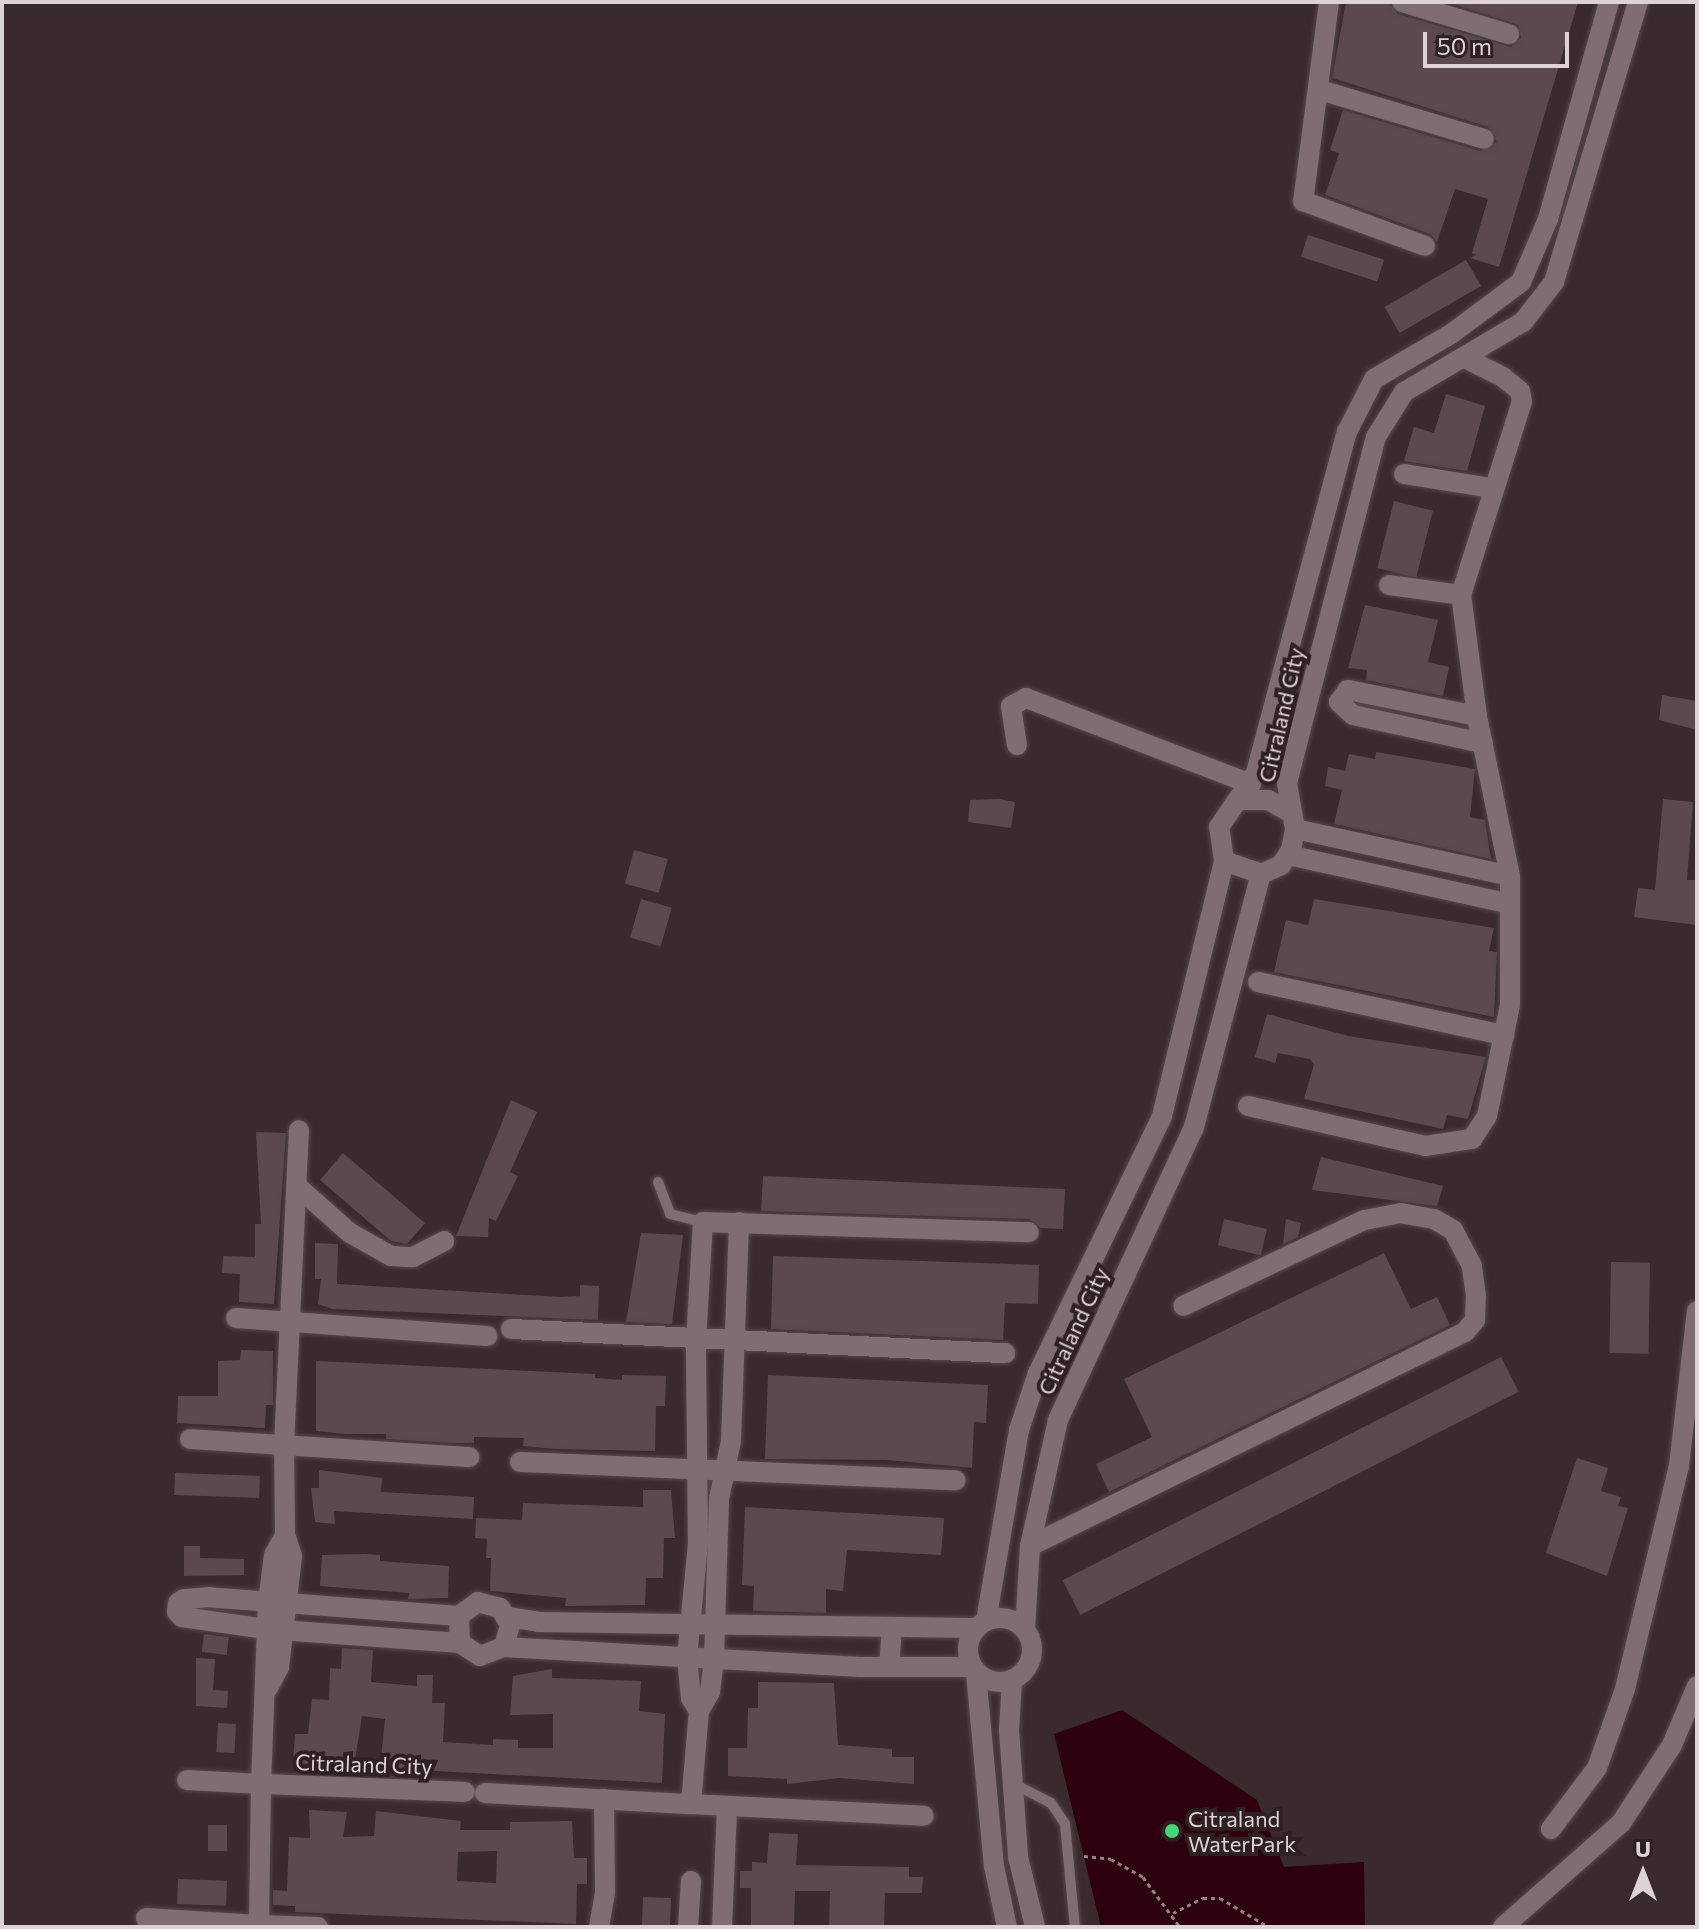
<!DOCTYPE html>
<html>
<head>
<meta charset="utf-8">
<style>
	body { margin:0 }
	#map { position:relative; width:1699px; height:1929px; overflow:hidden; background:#3a2a2e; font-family:Commissioner,sans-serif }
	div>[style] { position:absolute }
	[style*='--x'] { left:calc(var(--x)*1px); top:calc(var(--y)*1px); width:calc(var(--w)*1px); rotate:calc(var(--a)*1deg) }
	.water>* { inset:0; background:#2d0010 }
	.building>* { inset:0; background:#5b494d; transform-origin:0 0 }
	.path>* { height:3px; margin-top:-1.5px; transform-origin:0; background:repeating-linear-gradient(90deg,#908486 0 4px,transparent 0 8px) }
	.roads { filter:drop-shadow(0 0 2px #55484b) drop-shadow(0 0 2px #55484b) }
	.service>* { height:10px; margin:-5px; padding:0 5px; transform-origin:5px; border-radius:5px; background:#806d71 }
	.minor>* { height:20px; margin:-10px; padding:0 10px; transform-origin:10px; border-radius:10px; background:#806d71 }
	.minor>.ring { margin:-10px; padding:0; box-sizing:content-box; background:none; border:20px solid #806d71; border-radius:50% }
	.dots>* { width:22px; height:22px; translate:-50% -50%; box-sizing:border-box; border:4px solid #2f2024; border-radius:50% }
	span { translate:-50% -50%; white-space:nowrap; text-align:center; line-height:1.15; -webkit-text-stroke:8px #2f2024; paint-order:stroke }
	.street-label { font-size:22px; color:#ddd3d5 }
	.poi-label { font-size:22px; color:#ddd3d5 }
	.left { translate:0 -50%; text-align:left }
	.frame { position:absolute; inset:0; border:4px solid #ddd3d5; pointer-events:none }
	.north { position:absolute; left:1603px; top:1833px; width:80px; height:80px; -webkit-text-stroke:6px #2f2024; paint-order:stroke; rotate:0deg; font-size:22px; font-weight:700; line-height:32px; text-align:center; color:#ddd3d5 }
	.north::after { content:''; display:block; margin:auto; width:28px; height:36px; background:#ddd3d5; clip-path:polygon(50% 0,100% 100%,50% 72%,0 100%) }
	.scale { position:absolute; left:1423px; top:32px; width:146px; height:36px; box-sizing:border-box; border:4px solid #ddd3d5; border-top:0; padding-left:10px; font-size:24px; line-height:28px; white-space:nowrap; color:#ddd3d5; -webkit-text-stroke:6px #2f2024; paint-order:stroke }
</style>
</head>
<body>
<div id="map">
	<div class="water">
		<i style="clip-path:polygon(1122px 1710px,1257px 1800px,1284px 1867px,1364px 1862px,1365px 1927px,1101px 1927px,1054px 1734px)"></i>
	</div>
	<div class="building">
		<i style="clip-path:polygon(1346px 2px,1389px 2px,1398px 14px,1511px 47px,1521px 38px,1518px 25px,1447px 2px,1578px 2px,1499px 267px,1470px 258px,1476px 255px,1472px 253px,1488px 199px,1455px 189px,1437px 242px,1430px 234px,1325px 195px,1339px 153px,1330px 150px,1343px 110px,1480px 151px,1497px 142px,1488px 127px,1332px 78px)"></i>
		<i style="left:1308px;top:235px;width:80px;height:23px;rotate:18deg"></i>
		<i style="left:1466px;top:260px;width:30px;height:94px;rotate:60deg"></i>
		<i style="clip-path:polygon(1446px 394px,1485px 406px,1467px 471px,1404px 461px,1414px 427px,1434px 433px)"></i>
		<i style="left:1394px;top:501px;width:40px;height:69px;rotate:14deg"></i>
		<i style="clip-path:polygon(1365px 605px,1438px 620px,1428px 662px,1449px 667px,1443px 696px,1366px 680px,1367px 670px,1348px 668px)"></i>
		<i style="clip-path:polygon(1662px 695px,1697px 701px,1697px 730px,1659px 720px)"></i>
		<i style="clip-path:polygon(1376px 752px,1475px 769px,1470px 817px,1485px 820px,1491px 859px,1334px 824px,1342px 790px,1325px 786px,1328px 767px,1345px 771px,1349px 754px,1375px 759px)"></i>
		<i style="clip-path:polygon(999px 799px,1015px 802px,1011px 828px,968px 822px,970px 800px)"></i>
		<i style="clip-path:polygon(1663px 799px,1693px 802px,1687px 880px,1697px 880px,1697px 925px,1634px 917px,1638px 888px,1655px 890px)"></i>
		<i style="left:634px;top:850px;width:35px;height:35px;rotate:15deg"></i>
		<i style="left:641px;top:899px;width:32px;height:40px;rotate:16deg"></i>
		<i style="clip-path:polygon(1314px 899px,1494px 928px,1489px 951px,1497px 952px,1494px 1017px,1274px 972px,1286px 920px,1308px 925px)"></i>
		<i style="clip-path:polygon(1267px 1014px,1348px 1036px,1486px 1057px,1468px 1119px,1447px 1115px,1443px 1129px,1304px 1099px,1314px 1064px,1310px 1059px,1278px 1053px,1275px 1063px,1255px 1057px)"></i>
		<i style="clip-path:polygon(511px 1100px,537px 1112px,510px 1172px,518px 1176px,496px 1221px,489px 1218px,488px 1237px,456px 1236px)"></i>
		<i style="clip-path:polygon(256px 1132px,286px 1133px,274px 1304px,239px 1302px,240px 1274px,222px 1273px,223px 1256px,255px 1257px,255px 1224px,261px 1224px)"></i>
		<i style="clip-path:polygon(343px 1153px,425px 1223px,407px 1244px,391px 1241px,320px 1180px)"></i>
		<i style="clip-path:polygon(1321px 1157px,1443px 1186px,1437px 1206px,1312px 1190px)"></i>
		<i style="clip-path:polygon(763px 1176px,1065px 1189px,1063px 1229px,1041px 1228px,1029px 1219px,761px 1211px)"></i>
		<i style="left:1224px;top:1219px;width:44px;height:27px;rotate:13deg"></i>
		<i style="clip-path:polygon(1286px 1219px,1301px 1223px,1298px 1237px,1283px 1244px)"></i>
		<i style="clip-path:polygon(641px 1233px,683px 1235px,672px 1324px,626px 1322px)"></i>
		<i style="clip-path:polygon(315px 1243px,338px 1244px,337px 1284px,561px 1297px,580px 1296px,580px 1285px,599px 1286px,598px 1320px,332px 1309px,318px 1304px,321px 1279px,315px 1279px)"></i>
		<i style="clip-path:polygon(1384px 1253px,1411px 1309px,1437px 1297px,1450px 1325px,1109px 1492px,1096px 1464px,1152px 1437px,1124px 1379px)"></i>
		<i style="clip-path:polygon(773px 1256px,1039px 1265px,1038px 1304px,1005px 1303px,1003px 1340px,771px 1329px)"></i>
		<i style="left:1611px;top:1262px;width:39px;height:91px;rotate:1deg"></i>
		<i style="clip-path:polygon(241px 1350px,273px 1351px,273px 1405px,266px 1405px,265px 1428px,177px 1423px,178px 1396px,218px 1396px,218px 1361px,240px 1360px)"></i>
		<i style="left:1501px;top:1357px;width:39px;height:492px;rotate:63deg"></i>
		<i style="clip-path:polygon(316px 1361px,595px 1374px,595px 1378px,622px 1380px,622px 1375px,666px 1376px,665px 1406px,656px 1406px,655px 1451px,555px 1449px,523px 1446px,524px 1438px,474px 1437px,474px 1443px,452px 1443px,386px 1439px,386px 1434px,344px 1434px,316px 1431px)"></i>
		<i style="clip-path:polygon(768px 1375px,988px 1385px,986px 1423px,974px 1422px,972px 1468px,888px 1460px,765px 1459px)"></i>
		<i style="clip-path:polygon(1577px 1458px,1608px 1468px,1601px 1491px,1621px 1497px,1618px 1506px,1628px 1508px,1607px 1576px,1546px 1553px)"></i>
		<i style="clip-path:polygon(319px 1470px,382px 1478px,381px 1492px,474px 1497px,473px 1519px,334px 1511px,335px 1524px,315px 1522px,311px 1488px,319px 1488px)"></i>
		<i style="left:175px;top:1473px;width:85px;height:22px;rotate:2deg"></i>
		<i style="clip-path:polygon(643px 1490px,671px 1490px,675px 1538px,664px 1538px,663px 1578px,646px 1578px,645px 1605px,565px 1606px,566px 1598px,490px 1591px,491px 1558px,486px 1558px,487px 1539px,475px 1538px,476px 1518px,522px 1520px,523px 1503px,643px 1507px)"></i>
		<i style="clip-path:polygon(745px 1507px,944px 1518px,941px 1555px,847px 1550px,843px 1591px,826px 1589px,826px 1613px,753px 1611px,754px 1586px,742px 1585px)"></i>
		<i style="clip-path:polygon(184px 1546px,200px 1546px,200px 1558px,244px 1559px,244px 1575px,184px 1576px)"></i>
		<i style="clip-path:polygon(364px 1554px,380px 1555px,380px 1561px,449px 1566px,448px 1598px,408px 1599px,409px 1593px,320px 1586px,322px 1555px)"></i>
		<i style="left:204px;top:1634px;width:25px;height:18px;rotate:7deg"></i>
		<i style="clip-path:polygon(342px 1648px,373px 1650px,371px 1682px,417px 1686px,417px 1675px,433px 1675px,432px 1703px,445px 1703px,443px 1742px,493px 1745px,493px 1739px,518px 1740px,518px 1748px,553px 1748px,553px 1714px,510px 1715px,513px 1676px,552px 1669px,552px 1678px,641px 1681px,639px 1711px,665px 1714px,662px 1783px,380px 1768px,385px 1719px,362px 1716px,354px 1766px,293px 1763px,295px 1734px,308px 1734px,312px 1699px,329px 1700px,330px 1668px,341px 1669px)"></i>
		<i style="clip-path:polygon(196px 1658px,215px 1659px,213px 1690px,228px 1691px,227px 1708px,196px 1706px)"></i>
		<i style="clip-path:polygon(758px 1682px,834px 1683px,838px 1745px,892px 1749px,892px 1757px,914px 1757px,914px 1784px,839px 1778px,787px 1784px,787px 1779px,728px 1776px,728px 1748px,747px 1748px,748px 1708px,758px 1708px)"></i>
		<i style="left:218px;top:1723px;width:18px;height:29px;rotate:3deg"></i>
		<i style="clip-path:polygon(evenodd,309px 1810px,347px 1812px,343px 1837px,374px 1836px,376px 1811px,461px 1821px,460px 1830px,510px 1830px,510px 1822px,572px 1821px,574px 1858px,587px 1858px,587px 1884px,577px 1884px,576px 1924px,295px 1912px,295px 1906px,273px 1905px,273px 1890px,287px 1891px,289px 1837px,310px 1838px,309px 1810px,497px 1851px,496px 1883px,457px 1881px,458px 1852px,497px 1851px)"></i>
		<i style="left:208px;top:1825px;width:19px;height:26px"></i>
		<i style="clip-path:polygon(769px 1833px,798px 1834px,796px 1865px,909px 1867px,909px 1877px,923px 1877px,922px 1893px,885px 1893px,884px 1927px,829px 1927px,830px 1891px,795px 1891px,794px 1927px,751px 1927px,751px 1888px,740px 1888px,740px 1871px,752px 1871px,752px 1862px,767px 1863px)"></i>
		<i style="left:178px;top:1879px;width:49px;height:25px;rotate:2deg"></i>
		<i style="left:643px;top:1897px;width:28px;height:30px;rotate:2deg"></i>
	</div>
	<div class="path">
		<i style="--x:1084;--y:1856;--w:27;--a:6"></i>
		<i style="--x:1111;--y:1859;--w:37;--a:29"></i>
		<i style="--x:1143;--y:1877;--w:62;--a:53.5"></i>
		<i style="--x:1173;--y:1913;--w:34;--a:-27"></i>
		<i style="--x:1203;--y:1898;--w:17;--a:0"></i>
		<i style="--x:1220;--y:1898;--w:57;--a:30.6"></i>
	</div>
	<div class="roads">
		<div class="service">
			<i style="--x:658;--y:1182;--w:34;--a:69"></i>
			<i style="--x:670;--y:1214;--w:34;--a:14"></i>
			<i style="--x:1014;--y:1784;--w:42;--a:27.2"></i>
			<i style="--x:1051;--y:1803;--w:25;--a:56"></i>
			<i style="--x:1065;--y:1824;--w:103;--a:84.5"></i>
		</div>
		<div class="minor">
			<i style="--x:1329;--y:2;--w:201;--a:97.4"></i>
			<i style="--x:1303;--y:201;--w:130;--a:20.2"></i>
			<i style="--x:1402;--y:2;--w:112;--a:16.7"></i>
			<i style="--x:1320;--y:90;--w:171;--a:16.6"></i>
			<i style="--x:1404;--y:474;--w:88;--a:9.1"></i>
			<i style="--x:1389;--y:585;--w:73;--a:7.9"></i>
			<i style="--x:1477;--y:716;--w:132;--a:-168.6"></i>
			<i style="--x:1348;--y:690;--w:15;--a:127"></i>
			<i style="--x:1339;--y:702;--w:19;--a:43"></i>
			<i style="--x:1353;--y:715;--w:133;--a:12.2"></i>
			<i style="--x:1017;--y:745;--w:39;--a:-99"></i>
			<i style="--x:1011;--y:706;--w:17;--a:-28"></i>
			<i style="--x:1026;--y:698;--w:241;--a:20.9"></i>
			<i style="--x:1239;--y:800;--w:29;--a:0"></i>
			<i style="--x:1268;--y:800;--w:23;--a:29"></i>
			<i style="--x:1295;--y:829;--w:220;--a:12.3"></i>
			<i style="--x:1288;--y:855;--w:227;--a:12.4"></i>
			<i style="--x:1224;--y:861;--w:39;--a:19"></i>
			<i style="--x:1261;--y:874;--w:22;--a:-24"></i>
			<i style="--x:1281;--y:865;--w:18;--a:-56"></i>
			<i style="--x:1291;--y:850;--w:21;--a:-79"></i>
			<i style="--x:1295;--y:829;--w:47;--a:-99.9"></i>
			<i style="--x:1287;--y:783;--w:357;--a:-75.6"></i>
			<i style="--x:1376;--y:437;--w:53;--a:-58.1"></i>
			<i style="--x:1404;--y:392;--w:138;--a:-30.5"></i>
			<i style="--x:1523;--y:322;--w:51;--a:-52.2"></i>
			<i style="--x:1554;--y:282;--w:292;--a:-73.3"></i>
			<i style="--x:1258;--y:982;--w:252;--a:12.2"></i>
			<i style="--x:1248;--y:1106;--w:181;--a:12.7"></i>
			<i style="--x:1425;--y:1146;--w:48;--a:-8.5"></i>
			<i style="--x:1472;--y:1139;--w:27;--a:-57"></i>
			<i style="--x:1487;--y:1116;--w:113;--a:-78.3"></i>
			<i style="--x:1510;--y:1005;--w:129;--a:-90"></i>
			<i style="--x:1510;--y:876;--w:163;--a:-101.7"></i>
			<i style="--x:1477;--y:716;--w:122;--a:-97.5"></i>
			<i style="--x:1461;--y:595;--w:202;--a:-72.5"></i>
			<i style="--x:1522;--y:402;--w:11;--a:-100"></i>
			<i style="--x:1520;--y:391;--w:22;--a:-141"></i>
			<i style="--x:1503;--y:377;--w:42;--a:-153.4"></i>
			<i style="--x:298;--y:1187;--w:69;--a:41.5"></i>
			<i style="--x:350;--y:1233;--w:47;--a:29.3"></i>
			<i style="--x:391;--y:1256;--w:22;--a:3"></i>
			<i style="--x:413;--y:1257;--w:35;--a:-27"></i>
			<i style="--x:236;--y:1318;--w:252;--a:4.1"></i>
			<i style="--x:511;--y:1329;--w:495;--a:2.8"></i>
			<i style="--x:190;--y:1439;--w:280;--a:3.7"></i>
			<i style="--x:520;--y:1462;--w:436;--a:2.4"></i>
			<i style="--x:1030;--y:1546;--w:485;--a:-26.2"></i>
			<i style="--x:1465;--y:1332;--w:16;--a:-50"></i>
			<i style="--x:1475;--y:1320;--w:24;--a:-88"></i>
			<i style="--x:1476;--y:1296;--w:30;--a:-98"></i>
			<i style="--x:1472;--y:1266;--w:41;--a:-117.8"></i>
			<i style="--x:1453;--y:1230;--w:22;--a:-150"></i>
			<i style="--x:1434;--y:1219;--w:34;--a:-170"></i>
			<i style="--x:1401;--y:1213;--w:38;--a:169"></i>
			<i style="--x:1364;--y:1220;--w:200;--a:154.6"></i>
			<i style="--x:459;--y:1616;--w:251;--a:-175.7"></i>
			<i style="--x:209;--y:1597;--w:25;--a:175"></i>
			<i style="--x:184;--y:1599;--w:7;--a:146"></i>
			<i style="--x:178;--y:1603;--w:9;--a:96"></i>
			<i style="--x:177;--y:1612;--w:7;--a:45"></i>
			<i style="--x:182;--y:1617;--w:85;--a:8.1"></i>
			<i style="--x:266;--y:1629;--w:195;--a:4.1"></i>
			<i style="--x:508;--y:1617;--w:30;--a:9"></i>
			<i style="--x:538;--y:1622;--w:437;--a:0.8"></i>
			<i class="ring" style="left:968px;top:1618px;width:44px;height:44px"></i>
			<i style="--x:986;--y:1621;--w:194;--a:-80.2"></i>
			<i style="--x:1019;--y:1430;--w:60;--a:-71.6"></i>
			<i style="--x:1038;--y:1373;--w:285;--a:-64.2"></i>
			<i style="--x:1162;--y:1116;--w:262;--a:-76.3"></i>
			<i style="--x:1224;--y:861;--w:34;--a:-98"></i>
			<i style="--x:1219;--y:827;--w:65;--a:-55.6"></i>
			<i style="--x:1256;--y:773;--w:353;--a:-75.1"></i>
			<i style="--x:1347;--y:432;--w:59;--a:-63"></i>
			<i style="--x:1374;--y:379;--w:89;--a:-30.3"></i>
			<i style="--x:1451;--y:334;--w:87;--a:-36.6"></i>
			<i style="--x:1521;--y:282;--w:69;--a:-66.8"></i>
			<i style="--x:1548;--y:219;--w:225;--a:-74.3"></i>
			<i style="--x:1025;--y:1630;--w:84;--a:-86.6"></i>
			<i style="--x:1030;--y:1546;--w:129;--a:-77.5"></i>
			<i style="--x:1058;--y:1420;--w:323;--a:-65.1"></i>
			<i style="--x:1194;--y:1127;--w:262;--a:-75.2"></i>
			<i style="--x:504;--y:1647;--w:23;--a:-75"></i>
			<i style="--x:510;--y:1625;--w:20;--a:-120"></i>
			<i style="--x:500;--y:1608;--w:23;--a:-165"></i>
			<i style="--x:478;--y:1602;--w:24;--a:144"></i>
			<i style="--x:459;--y:1616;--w:27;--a:88"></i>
			<i style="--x:460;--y:1643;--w:24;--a:33"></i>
			<i style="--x:480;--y:1656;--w:26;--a:-21"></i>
			<i style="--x:504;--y:1647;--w:357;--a:3.2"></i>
			<i style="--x:860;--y:1667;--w:111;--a:0"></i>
			<i style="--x:889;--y:1667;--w:40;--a:-85.7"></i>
			<i style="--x:976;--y:1673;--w:194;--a:84.7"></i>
			<i style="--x:994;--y:1866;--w:62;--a:78"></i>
			<i style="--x:1012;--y:1681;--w:49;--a:93.5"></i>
			<i style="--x:1009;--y:1730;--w:127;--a:85.9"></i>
			<i style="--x:1018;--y:1857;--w:72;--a:76.3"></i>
			<i style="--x:268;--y:1688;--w:24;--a:-62"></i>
			<i style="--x:279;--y:1667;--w:112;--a:-83.3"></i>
			<i style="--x:292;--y:1556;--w:22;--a:-108"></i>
			<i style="--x:285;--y:1535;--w:89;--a:-90.6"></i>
			<i style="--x:284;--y:1446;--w:316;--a:-87.3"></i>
			<i style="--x:699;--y:1711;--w:15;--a:-122"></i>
			<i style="--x:691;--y:1698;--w:40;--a:-95.7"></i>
			<i style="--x:687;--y:1658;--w:115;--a:-84.5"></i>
			<i style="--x:698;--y:1544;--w:202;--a:-90.6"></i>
			<i style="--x:696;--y:1342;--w:120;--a:-86.7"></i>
			<i style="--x:703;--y:1222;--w:326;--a:1.8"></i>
			<i style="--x:187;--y:1780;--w:74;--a:3.1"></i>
			<i style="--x:261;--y:1784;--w:181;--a:-87.8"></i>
			<i style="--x:268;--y:1603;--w:48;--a:-82.9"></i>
			<i style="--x:274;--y:1555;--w:23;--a:-61"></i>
			<i style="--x:485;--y:1793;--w:206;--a:3.1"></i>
			<i style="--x:691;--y:1804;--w:93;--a:-85.1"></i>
			<i style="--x:699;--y:1711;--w:22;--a:-60"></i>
			<i style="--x:710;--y:1692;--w:34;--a:-83"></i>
			<i style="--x:714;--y:1658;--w:159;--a:-88.2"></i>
			<i style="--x:719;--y:1499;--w:59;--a:-78.3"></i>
			<i style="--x:731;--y:1441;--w:219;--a:-87.9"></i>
			<i style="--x:691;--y:1804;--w:233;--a:2.9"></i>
			<i style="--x:1551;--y:1829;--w:76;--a:-53"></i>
			<i style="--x:1597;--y:1768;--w:84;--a:-70.5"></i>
			<i style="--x:1625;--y:1689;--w:229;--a:-76.4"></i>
			<i style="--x:1679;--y:1466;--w:156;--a:-83.4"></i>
			<i style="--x:146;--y:1918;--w:113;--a:3.5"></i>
			<i style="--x:318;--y:1927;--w:59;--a:-178.1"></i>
			<i style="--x:259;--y:1925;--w:141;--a:-89.2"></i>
			<i style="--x:261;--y:1784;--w:204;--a:2.2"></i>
			<i style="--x:599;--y:1927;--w:36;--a:-80"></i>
			<i style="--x:605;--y:1892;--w:93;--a:-90.6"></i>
			<i style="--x:688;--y:1927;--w:46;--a:-86.3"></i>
			<i style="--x:722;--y:1927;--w:121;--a:-87.6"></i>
			<i style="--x:1503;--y:1927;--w:157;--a:-41.4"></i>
			<i style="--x:1621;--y:1823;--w:93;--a:-56.8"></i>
			<i style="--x:1672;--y:1745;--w:64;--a:-67"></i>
		</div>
	</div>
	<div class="dots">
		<i style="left:1172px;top:1831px;background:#44d77a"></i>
	</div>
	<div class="street-label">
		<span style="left:1281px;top:715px;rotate:-77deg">Citraland City</span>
		<span style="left:1073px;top:1331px;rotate:-65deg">Citraland City</span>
		<span style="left:364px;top:1764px;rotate:2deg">Citraland City</span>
	</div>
	<div class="poi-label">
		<span class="left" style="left:1188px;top:1831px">Citraland<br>WaterPark</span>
	</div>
	<div class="frame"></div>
	<div class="north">U</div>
	<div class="scale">50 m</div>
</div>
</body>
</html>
